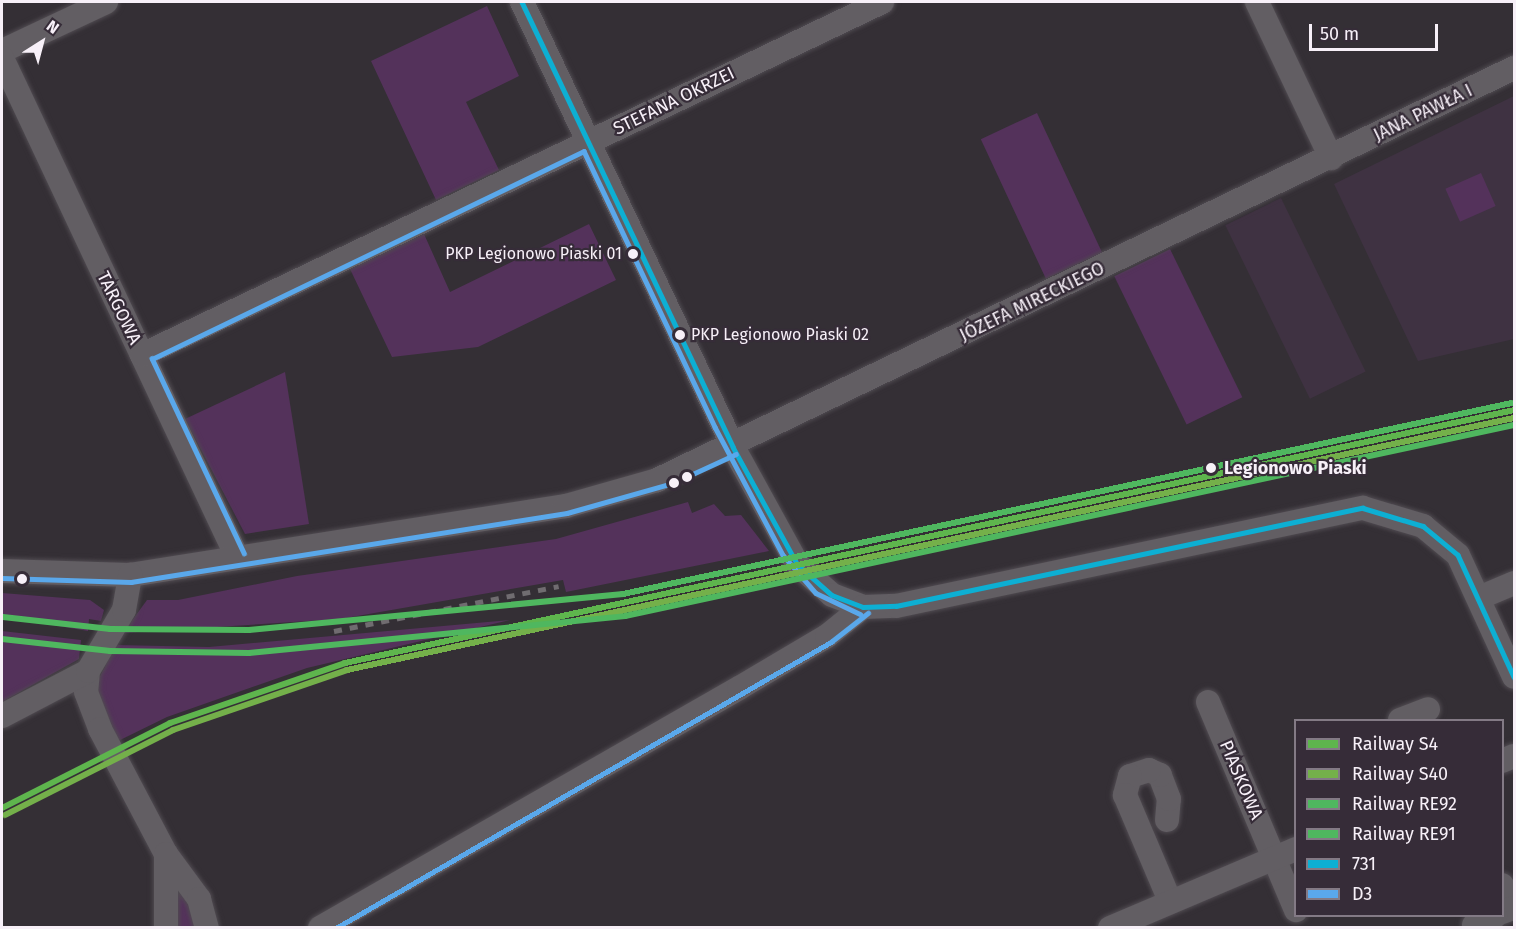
<!DOCTYPE html>
<html>
<head>
<meta charset="utf-8">
<style>
	body { margin:0 }
	#map { position:relative; width:1516px; height:929px; overflow:hidden; background:#342f35; font-family:"Fira Sans",sans-serif }
	div>[style] { position:absolute }
	[style*='--x'] { left:calc(var(--x)*1px); top:calc(var(--y)*1px); width:calc(var(--w)*1px); rotate:calc(var(--a)*1deg) }
	.built>* { inset:0; background:#3f3242; transform-origin:0 0 }
	.green>* { inset:0; background:#54325b; transform-origin:0 0 }
	.roads { filter:drop-shadow(0 0 2px #504b51) drop-shadow(0 0 2px #504b51) }
	.minor>* { height:24px; margin:-12px; padding:0 12px; transform-origin:12px; border-radius:12px; background:#625e63 }
	.rail>* { height:4.5px; margin-top:-2.25px; transform-origin:0; background:repeating-linear-gradient(90deg,#706c70 0 8px,transparent 0 16px) }
	.bus-1>* { height:4.5px; margin:-2.25px; padding:0 2.25px; transform-origin:2.25px; border-radius:2.25px; background:#0dafd3 }
	.bus-2>* { height:4.5px; margin:-2.25px; padding:0 2.25px; transform-origin:2.25px; border-radius:2.25px; background:#5aa8eb }
	.rail-1>* { height:6px; margin:-3px; padding:0 3px; transform-origin:3px; border-radius:3px; background:#5eb54d }
	.rail-2>* { height:6px; margin:-3px; padding:0 3px; transform-origin:3px; border-radius:3px; background:#74b04a }
	.rail-3>* { height:6px; margin:-3px; padding:0 3px; transform-origin:3px; border-radius:3px; background:#4fb75f }
	.rail-4>* { height:6px; margin:-3px; padding:0 3px; transform-origin:3px; border-radius:3px; background:#4fb75f }
	.dots>* { width:16px; height:16px; translate:-50% -50%; box-sizing:border-box; border:3px solid #362c38; border-radius:50% }
	span { translate:-50% -50%; white-space:nowrap; text-align:center; line-height:1.15; -webkit-text-stroke:4.5px #362c38; paint-order:stroke }
	.bus-label { font-size:16px; color:#f7f0f8 }
	.right { translate:-100% -50%; text-align:right }
	.left { translate:0 -50%; text-align:left }
	.street-label { font-size:18px; color:#f7f0f8 }
	.stop-label { font-size:18px; color:#f7f0f8; font-weight:700 }
	.frame { position:absolute; inset:0; border:3px solid #f7f0f8; pointer-events:none }
	.legend { position:absolute; left:1294px; top:719px; width:210px; height:198px; box-sizing:border-box; background:#362c38; border:2px solid #837a85; margin:0; padding:8px 10px; list-style:none; font-size:18px; color:#f7f0f8 }
	.legend li { display:flex; align-items:center; gap:12px; height:30px }
	.legend b { width:30px; border:2px solid #837a85 }
	.north { position:absolute; left:12px; top:12px; width:60px; height:60px; -webkit-text-stroke:4px #362c38; paint-order:stroke; rotate:36deg; font-size:16px; font-weight:700; line-height:24px; text-align:center; color:#f7f0f8 }
	.north::after { content:''; display:block; margin:auto; width:21px; height:27px; background:#f7f0f8; clip-path:polygon(50% 0,100% 100%,50% 72%,0 100%) }
	.scale { position:absolute; left:1309px; top:24px; width:129px; height:27px; box-sizing:border-box; border:3px solid #f7f0f8; border-top:0; padding-left:8px; font-size:18px; line-height:21px; white-space:nowrap; color:#f7f0f8; -webkit-text-stroke:4px #362c38; paint-order:stroke }
</style>
</head>
<body>
<div id="map">
	<div class="built">
		<i style="clip-path:polygon(1514px 96px,1514px 339px,1418px 361px,1334px 184px)"></i>
		<i style="left:1281px;top:198px;width:193px;height:62px;rotate:64deg"></i>
	</div>
	<div class="green">
		<i style="clip-path:polygon(487px 6px,519px 76px,466px 102px,499px 170px,436px 200px,371px 61px)"></i>
		<i style="left:1037px;top:113px;width:154px;height:62px;rotate:65deg"></i>
		<i style="left:1481px;top:173px;width:36px;height:39px;rotate:66deg"></i>
		<i style="clip-path:polygon(589px 224px,616px 280px,478px 347px,392px 357px,350px 269px,424px 234px,450px 292px)"></i>
		<i style="left:1170px;top:249px;width:165px;height:62px;rotate:64deg"></i>
		<i style="clip-path:polygon(285px 372px,309px 524px,245px 534px,185px 419px)"></i>
		<i style="clip-path:polygon(688px 502px,692px 513px,714px 504px,725px 516px,741px 515px,769px 551px,566px 592px,563px 580px,340px 619px,123px 633px,147px 600px,178px 600px,297px 576px,556px 539px)"></i>
		<i style="clip-path:polygon(2px 593px,90px 600px,104px 610px,101px 621px,89px 619px,88px 631px,23px 620px,2px 617px)"></i>
		<i style="clip-path:polygon(510px 620px,307px 668px,167px 717px,116px 742px,96px 684px,116px 645px,209px 647px)"></i>
		<i style="clip-path:polygon(2px 631px,81px 640px,79px 659px,2px 702px)"></i>
		<i style="clip-path:polygon(174px 888px,187px 898px,199px 927px,176px 927px)"></i>
	</div>
	<div class="roads">
		<div class="minor">
			<i style="--x:522;--y:2;--w:492;--a:64.6"></i>
			<i style="--x:733;--y:447;--w:135;--a:61.2"></i>
			<i style="--x:798;--y:565;--w:45;--a:41.4"></i>
			<i style="--x:832;--y:595;--w:33;--a:21"></i>
			<i style="--x:863;--y:607;--w:33;--a:-2"></i>
			<i style="--x:896;--y:606;--w:477;--a:-11.9"></i>
			<i style="--x:1363;--y:508;--w:63;--a:16.7"></i>
			<i style="--x:1423;--y:526;--w:45;--a:39.6"></i>
			<i style="--x:1458;--y:555;--w:134;--a:65.3"></i>
			<i style="--x:1257;--y:2;--w:173;--a:64.6"></i>
			<i style="--x:2;--y:51;--w:115;--a:-25.2"></i>
			<i style="--x:2;--y:58;--w:552;--a:64.78"></i>
			<i style="--x:142;--y:355;--w:820;--a:-25.5"></i>
			<i style="--x:2;--y:571;--w:128;--a:1.8"></i>
			<i style="--x:130;--y:575;--w:441;--a:-9"></i>
			<i style="--x:566;--y:506;--w:95;--a:-15.9"></i>
			<i style="--x:657;--y:480;--w:951;--a:-25.68"></i>
			<i style="--x:1481;--y:597;--w:36;--a:-23"></i>
			<i style="--x:88;--y:671;--w:21;--a:95"></i>
			<i style="--x:86;--y:692;--w:40;--a:69"></i>
			<i style="--x:100;--y:729;--w:141;--a:62.2"></i>
			<i style="--x:166;--y:854;--w:56;--a:53.7"></i>
			<i style="--x:199;--y:899;--w:30;--a:75"></i>
			<i style="--x:1208;--y:702;--w:226;--a:67.1"></i>
			<i style="--x:2;--y:716;--w:97;--a:-27.6"></i>
			<i style="--x:88;--y:671;--w:71;--a:-59.5"></i>
			<i style="--x:124;--y:610;--w:36;--a:-80"></i>
			<i style="--x:1400;--y:720;--w:30;--a:-21"></i>
			<i style="--x:1502;--y:761;--w:13;--a:-23"></i>
			<i style="--x:1167;--y:820;--w:21;--a:-85"></i>
			<i style="--x:1169;--y:799;--w:26;--a:-111"></i>
			<i style="--x:1160;--y:775;--w:12;--a:-156"></i>
			<i style="--x:1149;--y:770;--w:20;--a:162"></i>
			<i style="--x:1130;--y:776;--w:20;--a:105"></i>
			<i style="--x:1125;--y:795;--w:115;--a:67"></i>
			<i style="--x:1502;--y:885;--w:25;--a:64"></i>
			<i style="--x:1513;--y:908;--w:12;--a:160"></i>
			<i style="--x:1474;--y:925;--w:23;--a:-23"></i>
			<i style="--x:166;--y:928;--w:74;--a:-90"></i>
			<i style="--x:320;--y:928;--w:483;--a:-29.8"></i>
			<i style="--x:739;--y:688;--w:102;--a:-30.6"></i>
			<i style="--x:827;--y:636;--w:46;--a:-38.9"></i>
			<i style="--x:1110;--y:928;--w:202;--a:-23"></i>
		</div>
	</div>
	<div class="rail">
		<i style="--x:334;--y:631;--w:229;--a:-11.3"></i>
	</div>
	<div class="bus-1">
		<i style="--x:522;--y:2;--w:492;--a:64.6"></i>
		<i style="--x:733;--y:447;--w:135;--a:61.2"></i>
		<i style="--x:798;--y:565;--w:45;--a:41.4"></i>
		<i style="--x:832;--y:595;--w:33;--a:21"></i>
		<i style="--x:863;--y:607;--w:33;--a:-2"></i>
		<i style="--x:896;--y:606;--w:477;--a:-11.9"></i>
		<i style="--x:1363;--y:508;--w:63;--a:16.7"></i>
		<i style="--x:1423;--y:526;--w:45;--a:39.6"></i>
		<i style="--x:1458;--y:555;--w:134;--a:65.3"></i>
	</div>
	<div class="bus-2">
		<i style="--x:244;--y:554;--w:216;--a:-115.3"></i>
		<i style="--x:152;--y:359;--w:479;--a:-25.7"></i>
		<i style="--x:584;--y:151;--w:306;--a:64.6"></i>
		<i style="--x:715;--y:427;--w:145;--a:62"></i>
		<i style="--x:783;--y:555;--w:50;--a:49"></i>
		<i style="--x:816;--y:593;--w:49;--a:25.5"></i>
		<i style="--x:2;--y:578;--w:129;--a:1.8"></i>
		<i style="--x:131;--y:582;--w:441;--a:-9"></i>
		<i style="--x:567;--y:513;--w:110;--a:-15.8"></i>
		<i style="--x:673;--y:483;--w:69;--a:-24.7"></i>
		<i style="--x:336;--y:928;--w:572;--a:-30.02"></i>
		<i style="--x:831;--y:642;--w:47;--a:-38.1"></i>
	</div>
	<div class="rail-1">
		<i style="--x:2;--y:808;--w:188;--a:-26.8"></i>
		<i style="--x:170;--y:723;--w:185;--a:-18.9"></i>
		<i style="--x:345;--y:663;--w:1196;--a:-12.21"></i>
	</div>
	<div class="rail-2">
		<i style="--x:5;--y:815;--w:188;--a:-26.8"></i>
		<i style="--x:173;--y:730;--w:184;--a:-19"></i>
		<i style="--x:347;--y:670;--w:1194;--a:-12.19"></i>
	</div>
	<div class="rail-3">
		<i style="--x:3;--y:617;--w:108;--a:6.4"></i>
		<i style="--x:110;--y:629;--w:139;--a:0.4"></i>
		<i style="--x:249;--y:630;--w:376;--a:-5.5"></i>
		<i style="--x:623;--y:594;--w:909;--a:-12.13"></i>
	</div>
	<div class="rail-4">
		<i style="--x:2;--y:639;--w:109;--a:6.3"></i>
		<i style="--x:110;--y:651;--w:139;--a:0.8"></i>
		<i style="--x:249;--y:653;--w:378;--a:-5.6"></i>
		<i style="--x:625;--y:616;--w:909;--a:-12.13"></i>
	</div>
	<div class="dots">
		<i style="left:633px;top:254px;background:#f7f0f8"></i>
		<i style="left:680px;top:335px;background:#f7f0f8"></i>
		<i style="left:1211px;top:468px;background:#f7f0f8"></i>
		<i style="left:687px;top:477px;background:#f7f0f8"></i>
		<i style="left:674px;top:483px;background:#f7f0f8"></i>
		<i style="left:22px;top:579px;background:#f7f0f8"></i>
	</div>
	<div class="bus-label">
		<span class="right" style="left:622px;top:254px">PKP Legionowo Piaski 01</span>
		<span class="left" style="left:691px;top:335px">PKP Legionowo Piaski 02</span>
	</div>
	<div class="street-label">
		<span style="left:674px;top:101px;rotate:-26deg">STEFANA OKRZEI</span>
		<span style="left:1423px;top:113px;rotate:-26deg">JANA PAWŁA I</span>
		<span style="left:1032px;top:302px;rotate:-26deg">JÓZEFA MIRECKIEGO</span>
		<span style="left:119px;top:308px;rotate:64deg">TARGOWA</span>
		<span style="left:1241px;top:780px;rotate:67deg">PIASKOWA</span>
	</div>
	<div class="stop-label">
		<span class="left" style="left:1224px;top:468px">Legionowo Piaski</span>
	</div>
	<div class="frame"></div>
	<ul class="legend">
	<li><b style="height:8px;background:#5eb54d"></b>Railway S4</li>
	<li><b style="height:8px;background:#74b04a"></b>Railway S40</li>
	<li><b style="height:8px;background:#4fb75f"></b>Railway RE92</li>
	<li><b style="height:8px;background:#4fb75f"></b>Railway RE91</li>
	<li><b style="height:8px;background:#0dafd3"></b>731</li>
	<li><b style="height:8px;background:#5aa8eb"></b>D3</li>
	</ul>
	<div class="north">N</div>
	<div class="scale">50 m</div>
</div>
</body>
</html>
